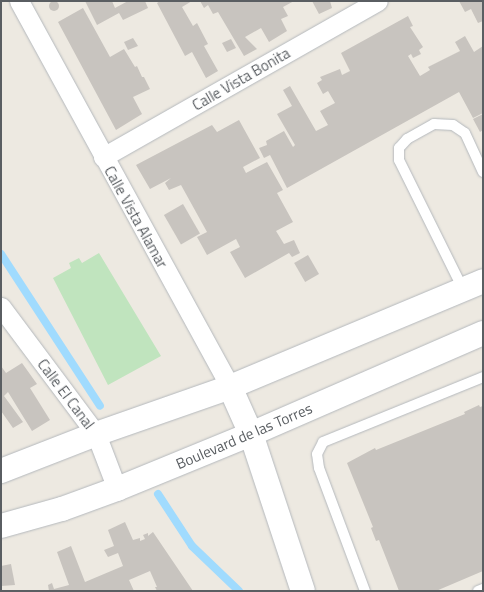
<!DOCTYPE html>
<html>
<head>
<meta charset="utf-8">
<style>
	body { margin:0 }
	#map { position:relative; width:484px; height:592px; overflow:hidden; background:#ede9e1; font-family:"Titillium Web",sans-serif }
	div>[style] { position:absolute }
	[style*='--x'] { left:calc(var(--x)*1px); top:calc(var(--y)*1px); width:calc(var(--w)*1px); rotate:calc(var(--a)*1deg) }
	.green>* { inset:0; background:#c0e4be }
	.stream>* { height:8px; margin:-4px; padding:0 4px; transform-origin:4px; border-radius:4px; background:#a0dbfe }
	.building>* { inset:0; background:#c8c4bf; transform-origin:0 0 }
	.round { border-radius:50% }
	.roads { filter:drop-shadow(0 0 1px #b4b8bc) drop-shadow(0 0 1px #b4b8bc) }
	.service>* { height:10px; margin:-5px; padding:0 5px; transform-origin:5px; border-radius:5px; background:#fff }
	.minor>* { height:19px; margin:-9.5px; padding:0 9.5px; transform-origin:9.5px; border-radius:9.5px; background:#fff }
	.tertiary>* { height:24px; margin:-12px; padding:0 12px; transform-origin:12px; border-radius:12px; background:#fff }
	span { translate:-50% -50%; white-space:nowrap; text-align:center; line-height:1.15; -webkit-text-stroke:4px #fff; paint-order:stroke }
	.street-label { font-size:15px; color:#5a5e62 }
	.frame { position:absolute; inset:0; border:2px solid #5a5e62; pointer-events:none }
</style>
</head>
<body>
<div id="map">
	<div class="green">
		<i style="clip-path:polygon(99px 253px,161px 356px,108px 385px,53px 278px,71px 268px,69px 263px,79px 258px,82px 263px)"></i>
	</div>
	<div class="stream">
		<i style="--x:1;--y:254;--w:181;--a:56.9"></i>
		<i style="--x:158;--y:494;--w:62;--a:56.8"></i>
		<i style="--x:192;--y:546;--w:65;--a:43.8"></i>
	</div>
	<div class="building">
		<i style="clip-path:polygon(85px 1px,112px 1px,115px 8px,128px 1px,145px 1px,148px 8px,123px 20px,119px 13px,97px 25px)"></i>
		<i style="clip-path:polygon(160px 1px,192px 1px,182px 7px,193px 26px,197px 23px,208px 44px,204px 46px,218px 71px,206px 78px,192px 52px,185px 56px,157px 3px)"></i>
		<i style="clip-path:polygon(200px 1px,294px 1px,283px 7px,288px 16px,281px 19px,287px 31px,269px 42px,261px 28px,245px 37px,257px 49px,244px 56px,218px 12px,213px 14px,208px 5px,204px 8px)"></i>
		<i style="clip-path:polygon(312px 1px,330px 1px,332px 8px,319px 14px)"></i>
		<i style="clip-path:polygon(459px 1px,483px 1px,483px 21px,478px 23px,471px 9px,465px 12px)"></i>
		<i class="round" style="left:49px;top:1px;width:10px;height:10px"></i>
		<i style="clip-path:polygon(83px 8px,110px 57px,124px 49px,135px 67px,137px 66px,142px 77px,144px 77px,150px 89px,133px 97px,142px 114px,116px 130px,58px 22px)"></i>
		<i style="clip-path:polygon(408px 16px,413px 26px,410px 27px,423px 47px,419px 50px,421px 54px,413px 58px,411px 54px,408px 56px,420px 76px,430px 70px,428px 67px,460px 51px,455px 42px,465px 36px,474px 52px,483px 46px,483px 113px,473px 118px,459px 92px,287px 188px,270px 155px,264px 158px,259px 148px,267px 145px,266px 141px,284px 131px,293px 147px,295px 145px,277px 114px,292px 106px,283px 90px,290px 86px,316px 131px,328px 125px,320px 111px,335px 103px,328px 91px,323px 94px,317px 83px,322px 80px,320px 77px,340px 69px,342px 75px,350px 71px,341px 53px)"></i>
		<i style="clip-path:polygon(133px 38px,138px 46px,128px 50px,124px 42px)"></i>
		<i style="clip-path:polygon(231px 39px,236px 48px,227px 52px,222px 43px)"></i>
		<i style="clip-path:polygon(483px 114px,483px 130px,480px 132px,473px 119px)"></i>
		<i style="clip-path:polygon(239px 120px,260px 158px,243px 167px,246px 173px,267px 162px,283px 190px,277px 193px,293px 222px,276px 231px,284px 244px,294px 240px,300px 253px,292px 257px,289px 253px,245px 278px,230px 252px,240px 247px,236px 239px,207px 255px,197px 237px,207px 232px,181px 185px,169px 190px,165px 183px,171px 178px,150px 189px,136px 165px,212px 125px,217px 132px)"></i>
		<i style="left:183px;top:204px;width:34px;height:22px;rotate:60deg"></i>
		<i style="left:308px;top:255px;width:22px;height:16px;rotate:60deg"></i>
		<i style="clip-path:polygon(22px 363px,37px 384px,30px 388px,50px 420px,32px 431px,8px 392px,4px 396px,23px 422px,13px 428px,1px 411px,1px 366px,6px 373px)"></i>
		<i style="clip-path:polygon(479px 405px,480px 407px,483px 406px,483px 571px,436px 591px,399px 591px,379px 540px,376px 541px,371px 528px,373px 527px,347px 463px,375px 448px,376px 450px,465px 414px,464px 412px)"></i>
		<i style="clip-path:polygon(125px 522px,133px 540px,140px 538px,140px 541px,145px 539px,143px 535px,148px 533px,148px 536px,153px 532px,193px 591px,157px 591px,155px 587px,157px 587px,150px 571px,129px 580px,134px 591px,49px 591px,48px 585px,52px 583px,54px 589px,69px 585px,57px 552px,71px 546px,85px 582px,123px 566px,118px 553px,108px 557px,104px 550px,114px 546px,108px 530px)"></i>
		<i style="clip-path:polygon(11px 564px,15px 585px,1px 586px,1px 566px)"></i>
	</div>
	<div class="roads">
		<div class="service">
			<i style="--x:463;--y:289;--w:144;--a:-116.4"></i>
			<i style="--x:399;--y:160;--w:12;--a:-90"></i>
			<i style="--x:399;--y:148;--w:12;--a:-48"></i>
			<i style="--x:407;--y:139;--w:31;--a:-29"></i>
			<i style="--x:434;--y:124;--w:19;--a:3"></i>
			<i style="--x:453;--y:125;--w:14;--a:34"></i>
			<i style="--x:465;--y:133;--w:43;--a:65.2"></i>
			<i style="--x:365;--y:591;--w:131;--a:-110.5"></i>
			<i style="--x:319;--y:468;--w:14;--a:-98"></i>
			<i style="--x:317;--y:454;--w:13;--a:-63"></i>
			<i style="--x:323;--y:442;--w:173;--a:-22.1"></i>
			<i style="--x:478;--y:591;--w:5;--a:-22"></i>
		</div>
		<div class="minor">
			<i style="--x:19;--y:1;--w:440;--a:61.3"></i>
			<i style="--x:103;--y:157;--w:316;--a:-29.6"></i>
			<i style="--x:1;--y:307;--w:159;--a:53.2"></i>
			<i style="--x:96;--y:434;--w:59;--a:69.1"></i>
		</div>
		<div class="tertiary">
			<i style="--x:230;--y:387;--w:51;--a:65.9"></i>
			<i style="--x:251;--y:434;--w:165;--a:71.7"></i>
			<i style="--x:1;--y:471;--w:102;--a:-21.3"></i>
			<i style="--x:96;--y:434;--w:142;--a:-19.3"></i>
			<i style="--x:230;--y:387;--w:274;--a:-22.7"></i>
			<i style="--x:1;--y:526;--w:63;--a:-15.6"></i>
			<i style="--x:62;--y:509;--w:59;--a:-20"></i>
			<i style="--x:117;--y:489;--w:145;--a:-22.3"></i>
			<i style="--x:251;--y:434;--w:253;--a:-23.5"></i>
		</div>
	</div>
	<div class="street-label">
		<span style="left:241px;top:79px;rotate:-30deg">Calle Vista Bonita</span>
		<span style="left:136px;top:217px;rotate:61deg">Calle Vista Alamar</span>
		<span style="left:66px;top:394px;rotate:53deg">Calle El Canal</span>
		<span style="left:244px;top:436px;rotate:-23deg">Boulevard de las Torres</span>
	</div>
	<div class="frame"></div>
</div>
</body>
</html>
